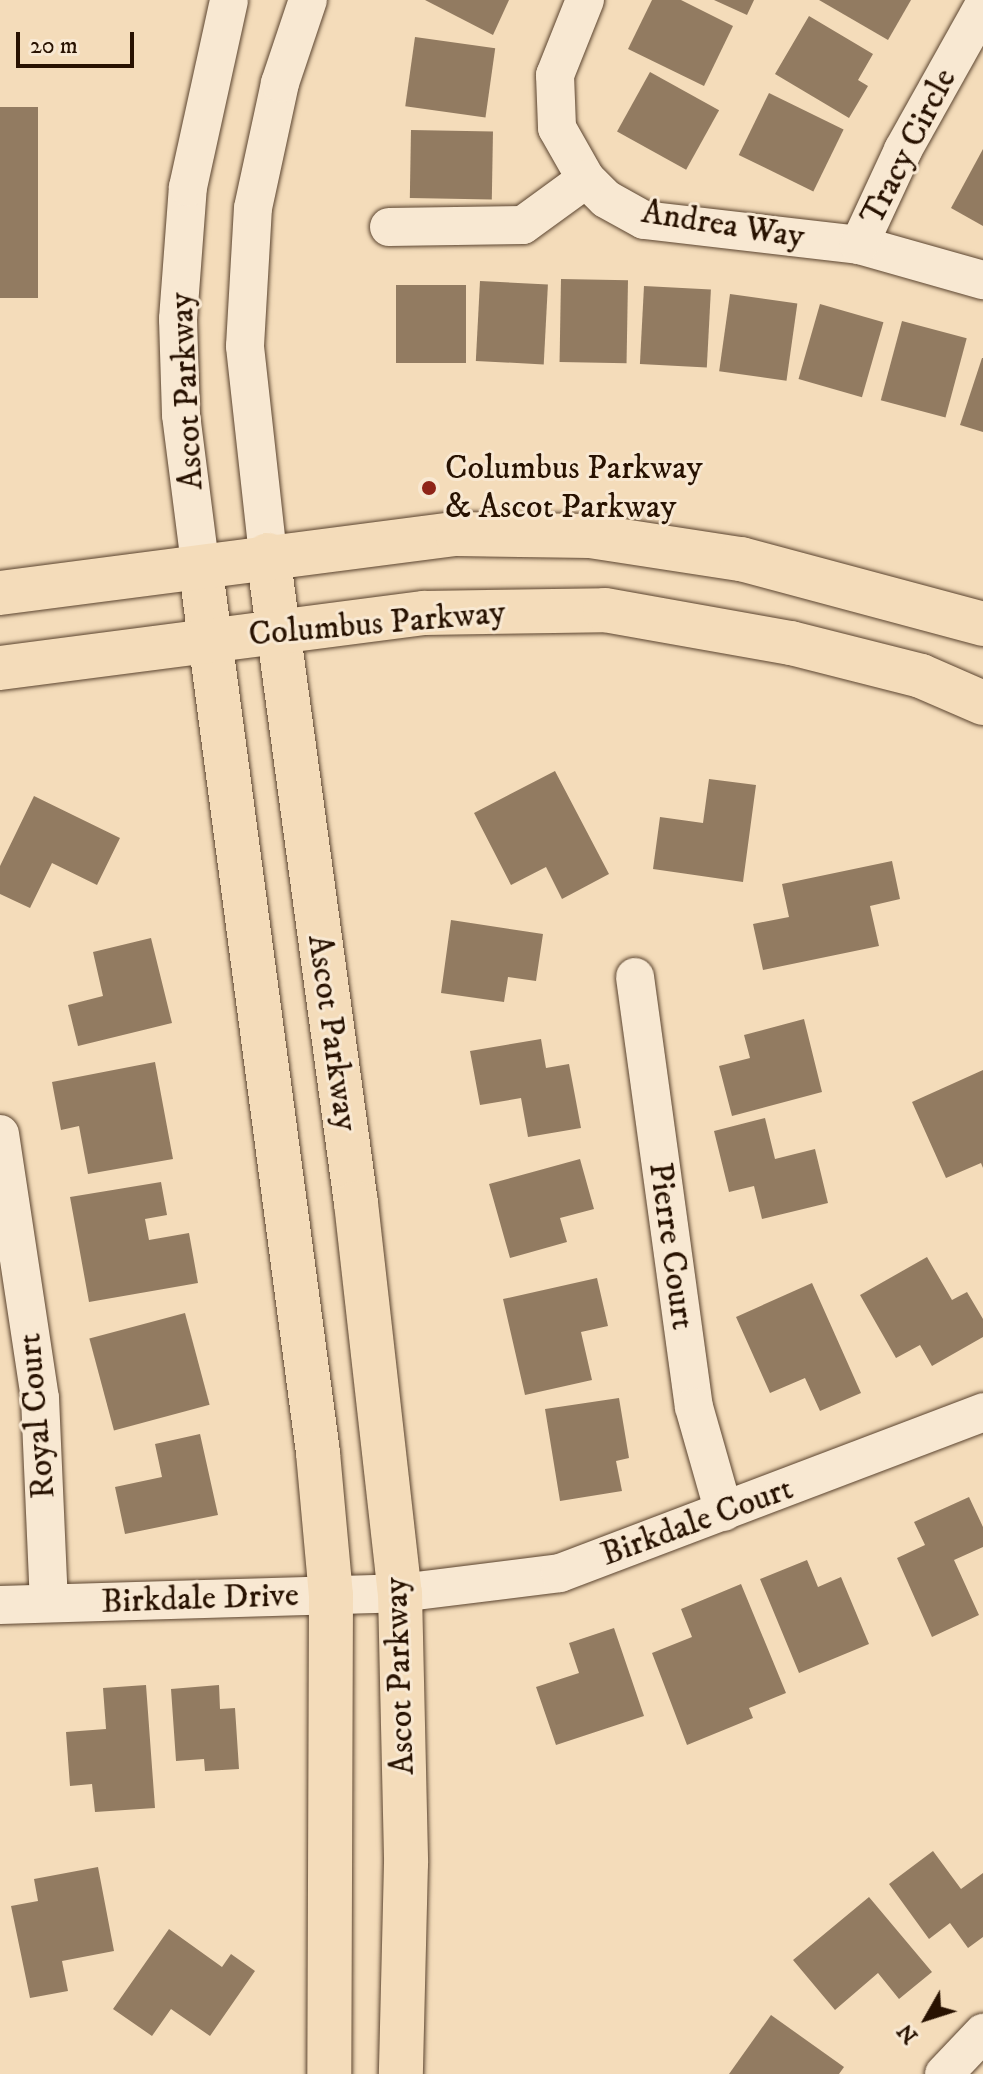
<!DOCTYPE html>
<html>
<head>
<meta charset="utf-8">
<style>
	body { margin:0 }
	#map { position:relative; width:983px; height:2074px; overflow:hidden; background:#f4dcba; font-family:"IM FELL DW Pica",serif }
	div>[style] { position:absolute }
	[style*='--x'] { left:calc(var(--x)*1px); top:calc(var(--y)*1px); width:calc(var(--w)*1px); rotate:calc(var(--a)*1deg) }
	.building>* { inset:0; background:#927b61; transform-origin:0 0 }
	.roads { filter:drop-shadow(0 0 2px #5b442f) drop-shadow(0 0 2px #5b442f) }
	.minor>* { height:38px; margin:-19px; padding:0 19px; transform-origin:19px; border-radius:19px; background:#f8e8d2 }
	.major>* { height:44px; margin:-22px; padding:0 22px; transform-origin:22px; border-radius:22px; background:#f4dcba }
	.dots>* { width:22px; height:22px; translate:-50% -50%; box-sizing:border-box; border:4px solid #f8e8d2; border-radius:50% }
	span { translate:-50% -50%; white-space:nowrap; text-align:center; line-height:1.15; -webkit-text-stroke:6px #f8e8d2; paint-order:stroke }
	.street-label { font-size:34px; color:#281201 }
	.poi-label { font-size:34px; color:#281201 }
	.left { translate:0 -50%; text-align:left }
	.north { position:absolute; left:887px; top:1978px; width:80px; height:80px; -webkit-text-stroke:6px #f8e8d2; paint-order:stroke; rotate:231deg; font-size:22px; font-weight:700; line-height:32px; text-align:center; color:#281201 }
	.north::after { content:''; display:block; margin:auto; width:28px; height:36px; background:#281201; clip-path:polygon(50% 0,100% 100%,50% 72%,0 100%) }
	.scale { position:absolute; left:16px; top:32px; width:118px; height:36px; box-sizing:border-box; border:4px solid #281201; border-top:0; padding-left:10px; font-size:24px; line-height:28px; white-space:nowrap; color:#281201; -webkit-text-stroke:6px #f8e8d2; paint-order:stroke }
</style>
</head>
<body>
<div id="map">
	<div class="building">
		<i style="clip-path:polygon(425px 0,509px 0,493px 35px)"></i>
		<i style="clip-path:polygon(652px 0,681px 0,733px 26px,704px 86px,628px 49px)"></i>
		<i style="clip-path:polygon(714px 0,754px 0,747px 15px)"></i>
		<i style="clip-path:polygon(819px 0,911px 0,888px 40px)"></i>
		<i style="clip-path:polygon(809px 16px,873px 54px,858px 80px,868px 86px,849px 118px,775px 74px)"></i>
		<i style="left:415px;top:37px;width:81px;height:70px;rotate:8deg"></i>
		<i style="left:650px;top:72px;width:79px;height:68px;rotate:29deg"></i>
		<i style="left:769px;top:93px;width:83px;height:69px;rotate:26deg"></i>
		<i style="left:0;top:107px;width:38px;height:191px"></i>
		<i style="left:411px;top:130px;width:82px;height:68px;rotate:1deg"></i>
		<i style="clip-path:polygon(983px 149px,983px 226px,951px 208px)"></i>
		<i style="left:561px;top:279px;width:67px;height:83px;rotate:1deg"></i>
		<i style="left:480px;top:281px;width:68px;height:80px;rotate:3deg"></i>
		<i style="left:396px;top:285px;width:70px;height:78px"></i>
		<i style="left:644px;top:286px;width:67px;height:78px;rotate:3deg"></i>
		<i style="left:730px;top:294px;width:68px;height:78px;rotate:8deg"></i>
		<i style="left:820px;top:304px;width:66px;height:78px;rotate:16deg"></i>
		<i style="left:902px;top:321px;width:67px;height:82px;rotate:15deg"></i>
		<i style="clip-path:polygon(982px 358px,983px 358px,983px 432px,960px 425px)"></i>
		<i style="clip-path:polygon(555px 771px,609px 874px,562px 899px,546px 867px,511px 885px,474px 813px)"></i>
		<i style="clip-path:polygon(709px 779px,756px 785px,743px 882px,653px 869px,660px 817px,703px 823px)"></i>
		<i style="clip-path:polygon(34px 796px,120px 838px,97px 885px,52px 863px,30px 908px,0 894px,0 866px)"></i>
		<i style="clip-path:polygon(892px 861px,900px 899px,870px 906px,879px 946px,763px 970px,753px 924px,789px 917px,782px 884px)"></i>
		<i style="clip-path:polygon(451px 920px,543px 934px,536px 981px,508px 977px,504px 1002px,441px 993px)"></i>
		<i style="clip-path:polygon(151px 938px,172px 1023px,78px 1046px,68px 1005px,103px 996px,93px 952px)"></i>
		<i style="clip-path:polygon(804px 1019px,822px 1092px,732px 1116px,719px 1066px,750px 1058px,744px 1035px)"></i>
		<i style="clip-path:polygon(541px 1039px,546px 1068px,569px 1064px,581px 1128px,528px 1137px,521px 1098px,480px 1105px,470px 1051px)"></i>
		<i style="clip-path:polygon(155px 1062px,173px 1159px,88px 1174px,79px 1126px,61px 1130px,52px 1082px)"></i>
		<i style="clip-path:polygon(983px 1070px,983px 1168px,981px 1163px,946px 1178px,912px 1102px)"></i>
		<i style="clip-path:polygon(765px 1118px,775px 1159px,815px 1149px,828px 1203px,762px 1219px,754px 1186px,729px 1192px,714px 1131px)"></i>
		<i style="clip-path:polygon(580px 1159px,594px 1209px,560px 1218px,567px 1242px,510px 1258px,489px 1184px)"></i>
		<i style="clip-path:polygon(161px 1182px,167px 1215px,145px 1219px,149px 1240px,189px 1233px,198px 1283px,89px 1302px,70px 1197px)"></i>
		<i style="clip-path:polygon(927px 1257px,952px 1300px,967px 1292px,983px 1319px,983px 1337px,932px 1366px,920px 1345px,896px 1358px,860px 1295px)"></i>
		<i style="clip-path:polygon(597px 1278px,608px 1326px,581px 1332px,592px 1380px,525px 1395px,503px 1299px)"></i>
		<i style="clip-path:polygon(812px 1283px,861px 1393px,820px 1411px,805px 1378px,770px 1393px,736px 1317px)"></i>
		<i style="left:185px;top:1313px;width:95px;height:99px;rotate:75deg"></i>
		<i style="clip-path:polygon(619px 1398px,629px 1458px,616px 1461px,622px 1491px,560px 1501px,545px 1409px)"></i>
		<i style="clip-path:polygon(200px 1434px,218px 1515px,125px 1534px,115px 1487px,162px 1477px,155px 1444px)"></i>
		<i style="clip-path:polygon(969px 1497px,983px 1527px,983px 1547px,954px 1560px,979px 1615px,932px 1637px,897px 1558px,925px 1545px,914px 1522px)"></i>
		<i style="clip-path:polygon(807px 1560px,818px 1587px,841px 1577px,869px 1644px,799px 1673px,760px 1579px)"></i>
		<i style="clip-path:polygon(741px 1584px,786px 1693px,749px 1708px,753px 1718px,687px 1745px,652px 1653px,692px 1637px,681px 1609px)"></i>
		<i style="clip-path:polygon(614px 1628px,644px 1716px,556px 1745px,536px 1687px,579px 1673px,569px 1643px)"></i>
		<i style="clip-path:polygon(146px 1685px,155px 1808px,95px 1812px,92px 1784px,70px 1786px,66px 1732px,106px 1729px,103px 1688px)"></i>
		<i style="clip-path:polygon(219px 1685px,220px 1709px,235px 1708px,239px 1769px,205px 1771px,204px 1759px,176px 1761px,171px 1689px)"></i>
		<i style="clip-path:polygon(933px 1851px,961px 1889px,983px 1873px,983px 1937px,968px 1948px,950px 1923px,929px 1939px,889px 1884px)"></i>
		<i style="clip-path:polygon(98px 1867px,114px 1951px,62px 1961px,68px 1991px,30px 1998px,11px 1906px,38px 1901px,34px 1879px)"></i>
		<i style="clip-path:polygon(869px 1897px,932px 1972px,899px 1999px,878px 1973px,835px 2010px,793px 1960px)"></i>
		<i style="clip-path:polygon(169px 1929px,222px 1967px,231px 1954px,255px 1971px,210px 2036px,171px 2009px,152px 2036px,113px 2009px)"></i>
		<i style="clip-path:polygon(771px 2015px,844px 2067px,839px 2074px,729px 2074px)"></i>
	</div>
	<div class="roads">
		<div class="minor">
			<i style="--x:585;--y:0;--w:81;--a:111.8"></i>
			<i style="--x:555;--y:75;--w:53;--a:87.8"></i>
			<i style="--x:557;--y:128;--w:59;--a:60.4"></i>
			<i style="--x:586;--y:179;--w:28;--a:45"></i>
			<i style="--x:606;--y:199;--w:43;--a:28.9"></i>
			<i style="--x:644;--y:220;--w:216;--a:6.6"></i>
			<i style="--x:859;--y:245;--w:129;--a:15.8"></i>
			<i style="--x:389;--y:227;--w:134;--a:-0.9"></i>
			<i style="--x:523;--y:225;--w:78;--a:-36.1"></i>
			<i style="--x:859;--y:245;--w:105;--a:-65.1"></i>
			<i style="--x:903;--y:150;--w:164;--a:-60.8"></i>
			<i style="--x:268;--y:555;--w:210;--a:-96.3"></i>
			<i style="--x:245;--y:346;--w:138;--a:-86.7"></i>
			<i style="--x:253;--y:208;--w:128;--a:-77.8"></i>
			<i style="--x:280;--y:83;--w:88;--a:-71.4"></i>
			<i style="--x:201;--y:571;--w:157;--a:-97.3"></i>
			<i style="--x:181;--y:415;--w:96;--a:-91.8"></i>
			<i style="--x:178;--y:319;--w:132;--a:-85.7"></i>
			<i style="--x:188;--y:187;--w:191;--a:-77.6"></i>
			<i style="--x:635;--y:977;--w:434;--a:82.2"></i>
			<i style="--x:694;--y:1407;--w:109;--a:74.1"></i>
			<i style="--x:0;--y:1134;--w:267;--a:81.4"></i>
			<i style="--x:40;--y:1398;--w:205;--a:87.5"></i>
			<i style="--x:0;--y:1605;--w:400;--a:-1.7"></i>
			<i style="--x:400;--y:1593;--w:161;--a:-7.1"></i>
			<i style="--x:560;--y:1573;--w:453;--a:-20.8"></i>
			<i style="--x:944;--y:2074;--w:57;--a:-46.4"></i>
		</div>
		<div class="major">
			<i style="--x:268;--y:555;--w:654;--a:82.27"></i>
			<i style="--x:356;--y:1203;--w:392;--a:83.6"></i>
			<i style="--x:400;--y:1593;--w:270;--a:88.7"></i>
			<i style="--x:406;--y:1863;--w:211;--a:91.4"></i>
			<i style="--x:201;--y:571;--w:890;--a:82.44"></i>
			<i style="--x:318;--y:1453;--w:143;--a:84.8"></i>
			<i style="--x:331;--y:1595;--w:479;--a:90.2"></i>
			<i style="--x:0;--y:593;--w:461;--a:-7.4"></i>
			<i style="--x:457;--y:534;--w:133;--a:0.9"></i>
			<i style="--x:590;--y:536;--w:153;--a:8.7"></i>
			<i style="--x:741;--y:559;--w:251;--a:15"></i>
			<i style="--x:0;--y:668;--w:428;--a:-7.4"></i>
			<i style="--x:424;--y:613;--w:181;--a:-0.9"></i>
			<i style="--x:605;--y:610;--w:189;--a:10.1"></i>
			<i style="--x:791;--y:643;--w:134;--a:14.2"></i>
			<i style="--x:921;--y:676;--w:68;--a:23.5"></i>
		</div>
	</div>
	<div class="dots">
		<i style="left:429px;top:488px;background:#8f2418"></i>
	</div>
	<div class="street-label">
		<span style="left:909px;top:147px;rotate:-63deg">Tracy Circle</span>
		<span style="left:723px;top:225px;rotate:9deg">Andrea Way</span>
		<span style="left:187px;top:391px;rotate:-93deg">Ascot Parkway</span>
		<span style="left:377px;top:624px;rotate:-5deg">Columbus Parkway</span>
		<span style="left:332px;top:1033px;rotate:82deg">Ascot Parkway</span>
		<span style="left:671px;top:1246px;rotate:82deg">Pierre Court</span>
		<span style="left:37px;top:1416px;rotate:-95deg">Royal Court</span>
		<span style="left:697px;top:1522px;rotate:-20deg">Birkdale Court</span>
		<span style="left:200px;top:1599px;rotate:-2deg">Birkdale Drive</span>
		<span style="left:400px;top:1676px;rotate:-92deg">Ascot Parkway</span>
	</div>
	<div class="poi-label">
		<span class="left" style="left:445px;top:488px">Columbus Parkway<br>&amp; Ascot Parkway</span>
	</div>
	<div class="north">N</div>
	<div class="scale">20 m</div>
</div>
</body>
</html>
